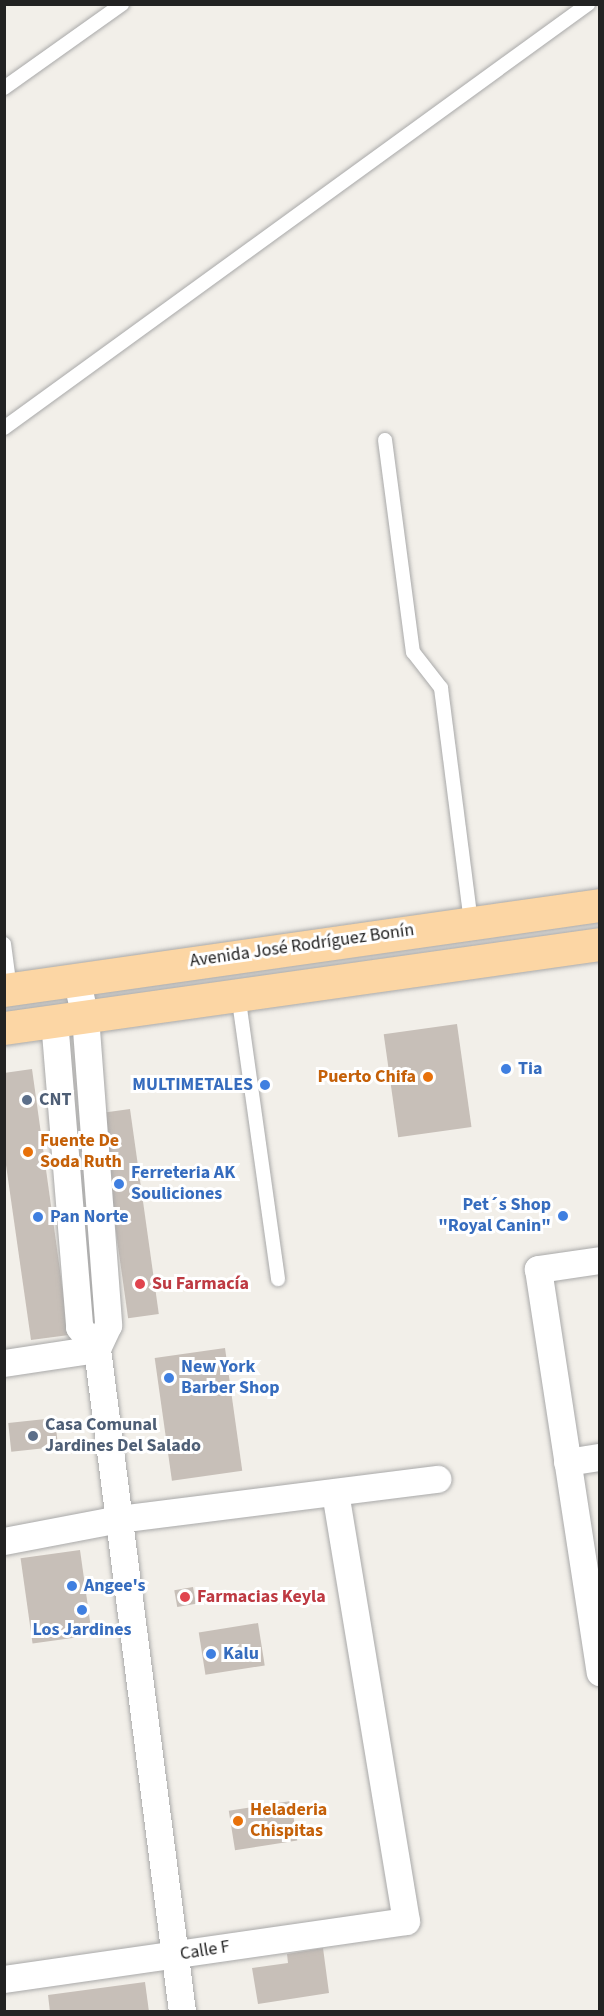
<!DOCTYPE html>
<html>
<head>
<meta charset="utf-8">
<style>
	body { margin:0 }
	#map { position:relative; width:604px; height:2016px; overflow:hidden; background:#f2efe9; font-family:"Source Sans 3",sans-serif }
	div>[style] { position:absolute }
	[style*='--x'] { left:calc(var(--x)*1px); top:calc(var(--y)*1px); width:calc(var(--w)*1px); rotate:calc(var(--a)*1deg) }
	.building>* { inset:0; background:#c7bfb8; transform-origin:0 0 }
	.roads { filter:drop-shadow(0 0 2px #a9a9a9) drop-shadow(0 0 2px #a9a9a9) }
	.lane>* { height:14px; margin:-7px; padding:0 7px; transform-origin:7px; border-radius:7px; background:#fff }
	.street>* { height:27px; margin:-13.5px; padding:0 13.5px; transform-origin:13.5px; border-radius:13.5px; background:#fff }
	.primary>* { height:33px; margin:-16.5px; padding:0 16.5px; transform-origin:16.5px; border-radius:16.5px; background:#fcd6a4 }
	.dots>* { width:16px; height:16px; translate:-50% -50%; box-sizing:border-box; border:3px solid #fff; border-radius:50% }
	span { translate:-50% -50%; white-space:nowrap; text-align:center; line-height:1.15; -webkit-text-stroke:6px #fff; paint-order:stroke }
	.street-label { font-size:18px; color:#222 }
	.shop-label { font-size:18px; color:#366cbe; font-weight:700 }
	.left { translate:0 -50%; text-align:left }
	.right { translate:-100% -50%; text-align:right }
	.food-label { font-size:18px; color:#c56008; font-weight:700 }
	.service-label { font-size:18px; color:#4e5e75; font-weight:700 }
	.health-label { font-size:18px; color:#be3a42; font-weight:700 }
	.frame { position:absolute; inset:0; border:6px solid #222; pointer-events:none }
</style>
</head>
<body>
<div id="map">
	<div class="building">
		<i style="left:457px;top:1024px;width:104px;height:74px;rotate:82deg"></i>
		<i style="clip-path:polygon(32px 1069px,69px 1335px,31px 1340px,4px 1151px,4px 1073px)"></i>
		<i style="left:130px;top:1109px;width:207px;height:31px;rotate:82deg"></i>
		<i style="left:225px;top:1348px;width:124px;height:71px;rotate:82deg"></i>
		<i style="left:55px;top:1418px;width:29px;height:47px;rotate:84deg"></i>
		<i style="left:80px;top:1550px;width:86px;height:60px;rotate:82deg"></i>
		<i style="left:193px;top:1587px;width:17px;height:19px;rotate:80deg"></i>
		<i style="left:258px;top:1623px;width:43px;height:60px;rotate:81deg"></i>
		<i style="left:291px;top:1801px;width:40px;height:63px;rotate:81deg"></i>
		<i style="clip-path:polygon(323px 1948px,329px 1993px,258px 2004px,252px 1968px,288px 1963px,287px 1954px)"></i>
		<i style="clip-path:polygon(145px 1982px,149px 2012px,50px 2012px,48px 1995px)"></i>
	</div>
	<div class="roads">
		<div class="lane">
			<i style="--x:4;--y:88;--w:145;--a:-35.4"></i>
			<i style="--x:4;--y:428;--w:722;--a:-35.98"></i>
			<i style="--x:385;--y:440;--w:214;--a:82.5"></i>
			<i style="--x:413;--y:652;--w:46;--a:52.1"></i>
			<i style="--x:441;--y:688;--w:236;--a:82.7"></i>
			<i style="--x:4;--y:944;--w:45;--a:82.4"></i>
			<i style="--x:238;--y:994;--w:288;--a:82"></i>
		</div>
		<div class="street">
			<i style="--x:76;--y:978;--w:39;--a:77"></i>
			<i style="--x:85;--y:1016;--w:310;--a:85.7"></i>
			<i style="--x:108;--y:1325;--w:26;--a:115"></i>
			<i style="--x:97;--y:1349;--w:668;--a:82.69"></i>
			<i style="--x:54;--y:1020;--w:308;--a:85.3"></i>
			<i style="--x:79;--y:1327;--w:28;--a:51"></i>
			<i style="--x:600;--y:1260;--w:63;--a:171.7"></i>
			<i style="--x:538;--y:1269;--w:408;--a:81.3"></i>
			<i style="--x:4;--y:1363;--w:94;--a:-8.6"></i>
			<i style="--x:567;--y:1462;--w:33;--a:-9"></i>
			<i style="--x:4;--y:1541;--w:117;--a:-10.8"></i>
			<i style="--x:119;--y:1519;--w:321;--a:-7.2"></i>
			<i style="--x:4;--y:1979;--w:406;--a:-8.2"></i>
			<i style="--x:406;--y:1921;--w:434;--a:-99.4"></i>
		</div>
		<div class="primary">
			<i style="--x:4;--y:990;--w:602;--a:-8.12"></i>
			<i style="--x:4;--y:1028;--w:602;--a:-8.02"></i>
		</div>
	</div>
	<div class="dots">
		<i style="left:506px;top:1069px;background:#3f7fe0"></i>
		<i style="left:428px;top:1077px;background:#e8710a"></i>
		<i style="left:265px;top:1085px;background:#3f7fe0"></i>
		<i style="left:27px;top:1100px;background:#5c6f8a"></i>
		<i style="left:28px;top:1152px;background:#e8710a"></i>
		<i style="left:119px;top:1184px;background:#3f7fe0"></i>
		<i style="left:563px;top:1216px;background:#3f7fe0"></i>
		<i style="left:38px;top:1217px;background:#3f7fe0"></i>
		<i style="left:140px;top:1284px;background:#e0444e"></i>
		<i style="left:169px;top:1378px;background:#3f7fe0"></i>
		<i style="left:33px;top:1436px;background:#5c6f8a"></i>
		<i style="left:72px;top:1586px;background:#3f7fe0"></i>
		<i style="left:185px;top:1597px;background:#e0444e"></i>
		<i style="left:82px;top:1610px;background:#3f7fe0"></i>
		<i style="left:211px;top:1654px;background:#3f7fe0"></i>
		<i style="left:238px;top:1821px;background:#e8710a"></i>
	</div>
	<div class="street-label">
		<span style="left:302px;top:946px;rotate:-8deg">Avenida José Rodríguez Bonín</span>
		<span style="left:205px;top:1951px;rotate:-9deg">Calle F</span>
	</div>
	<div class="shop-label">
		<span class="left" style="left:518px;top:1069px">Tia</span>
		<span class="right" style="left:253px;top:1085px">MULTIMETALES</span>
		<span class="left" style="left:131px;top:1184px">Ferreteria AK<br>Souliciones</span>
		<span class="right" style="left:551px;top:1216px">Pet´s Shop<br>"Royal Canin"</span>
		<span class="left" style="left:50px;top:1217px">Pan Norte</span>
		<span class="left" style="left:181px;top:1378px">New York<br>Barber Shop</span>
		<span class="left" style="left:84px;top:1586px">Angee's</span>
		<span style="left:82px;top:1630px">Los Jardines</span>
		<span class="left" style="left:223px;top:1654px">Kalu</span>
	</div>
	<div class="food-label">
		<span class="right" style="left:416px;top:1077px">Puerto Chifa</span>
		<span class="left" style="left:40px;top:1152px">Fuente De<br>Soda Ruth</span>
		<span class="left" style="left:250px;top:1821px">Heladeria<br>Chispitas</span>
	</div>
	<div class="service-label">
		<span class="left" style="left:39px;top:1100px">CNT</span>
		<span class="left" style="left:45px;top:1436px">Casa Comunal<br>Jardines Del Salado</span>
	</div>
	<div class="health-label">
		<span class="left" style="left:152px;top:1284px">Su Farmacía</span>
		<span class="left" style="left:197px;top:1597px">Farmacias Keyla</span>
	</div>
	<div class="frame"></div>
</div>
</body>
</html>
